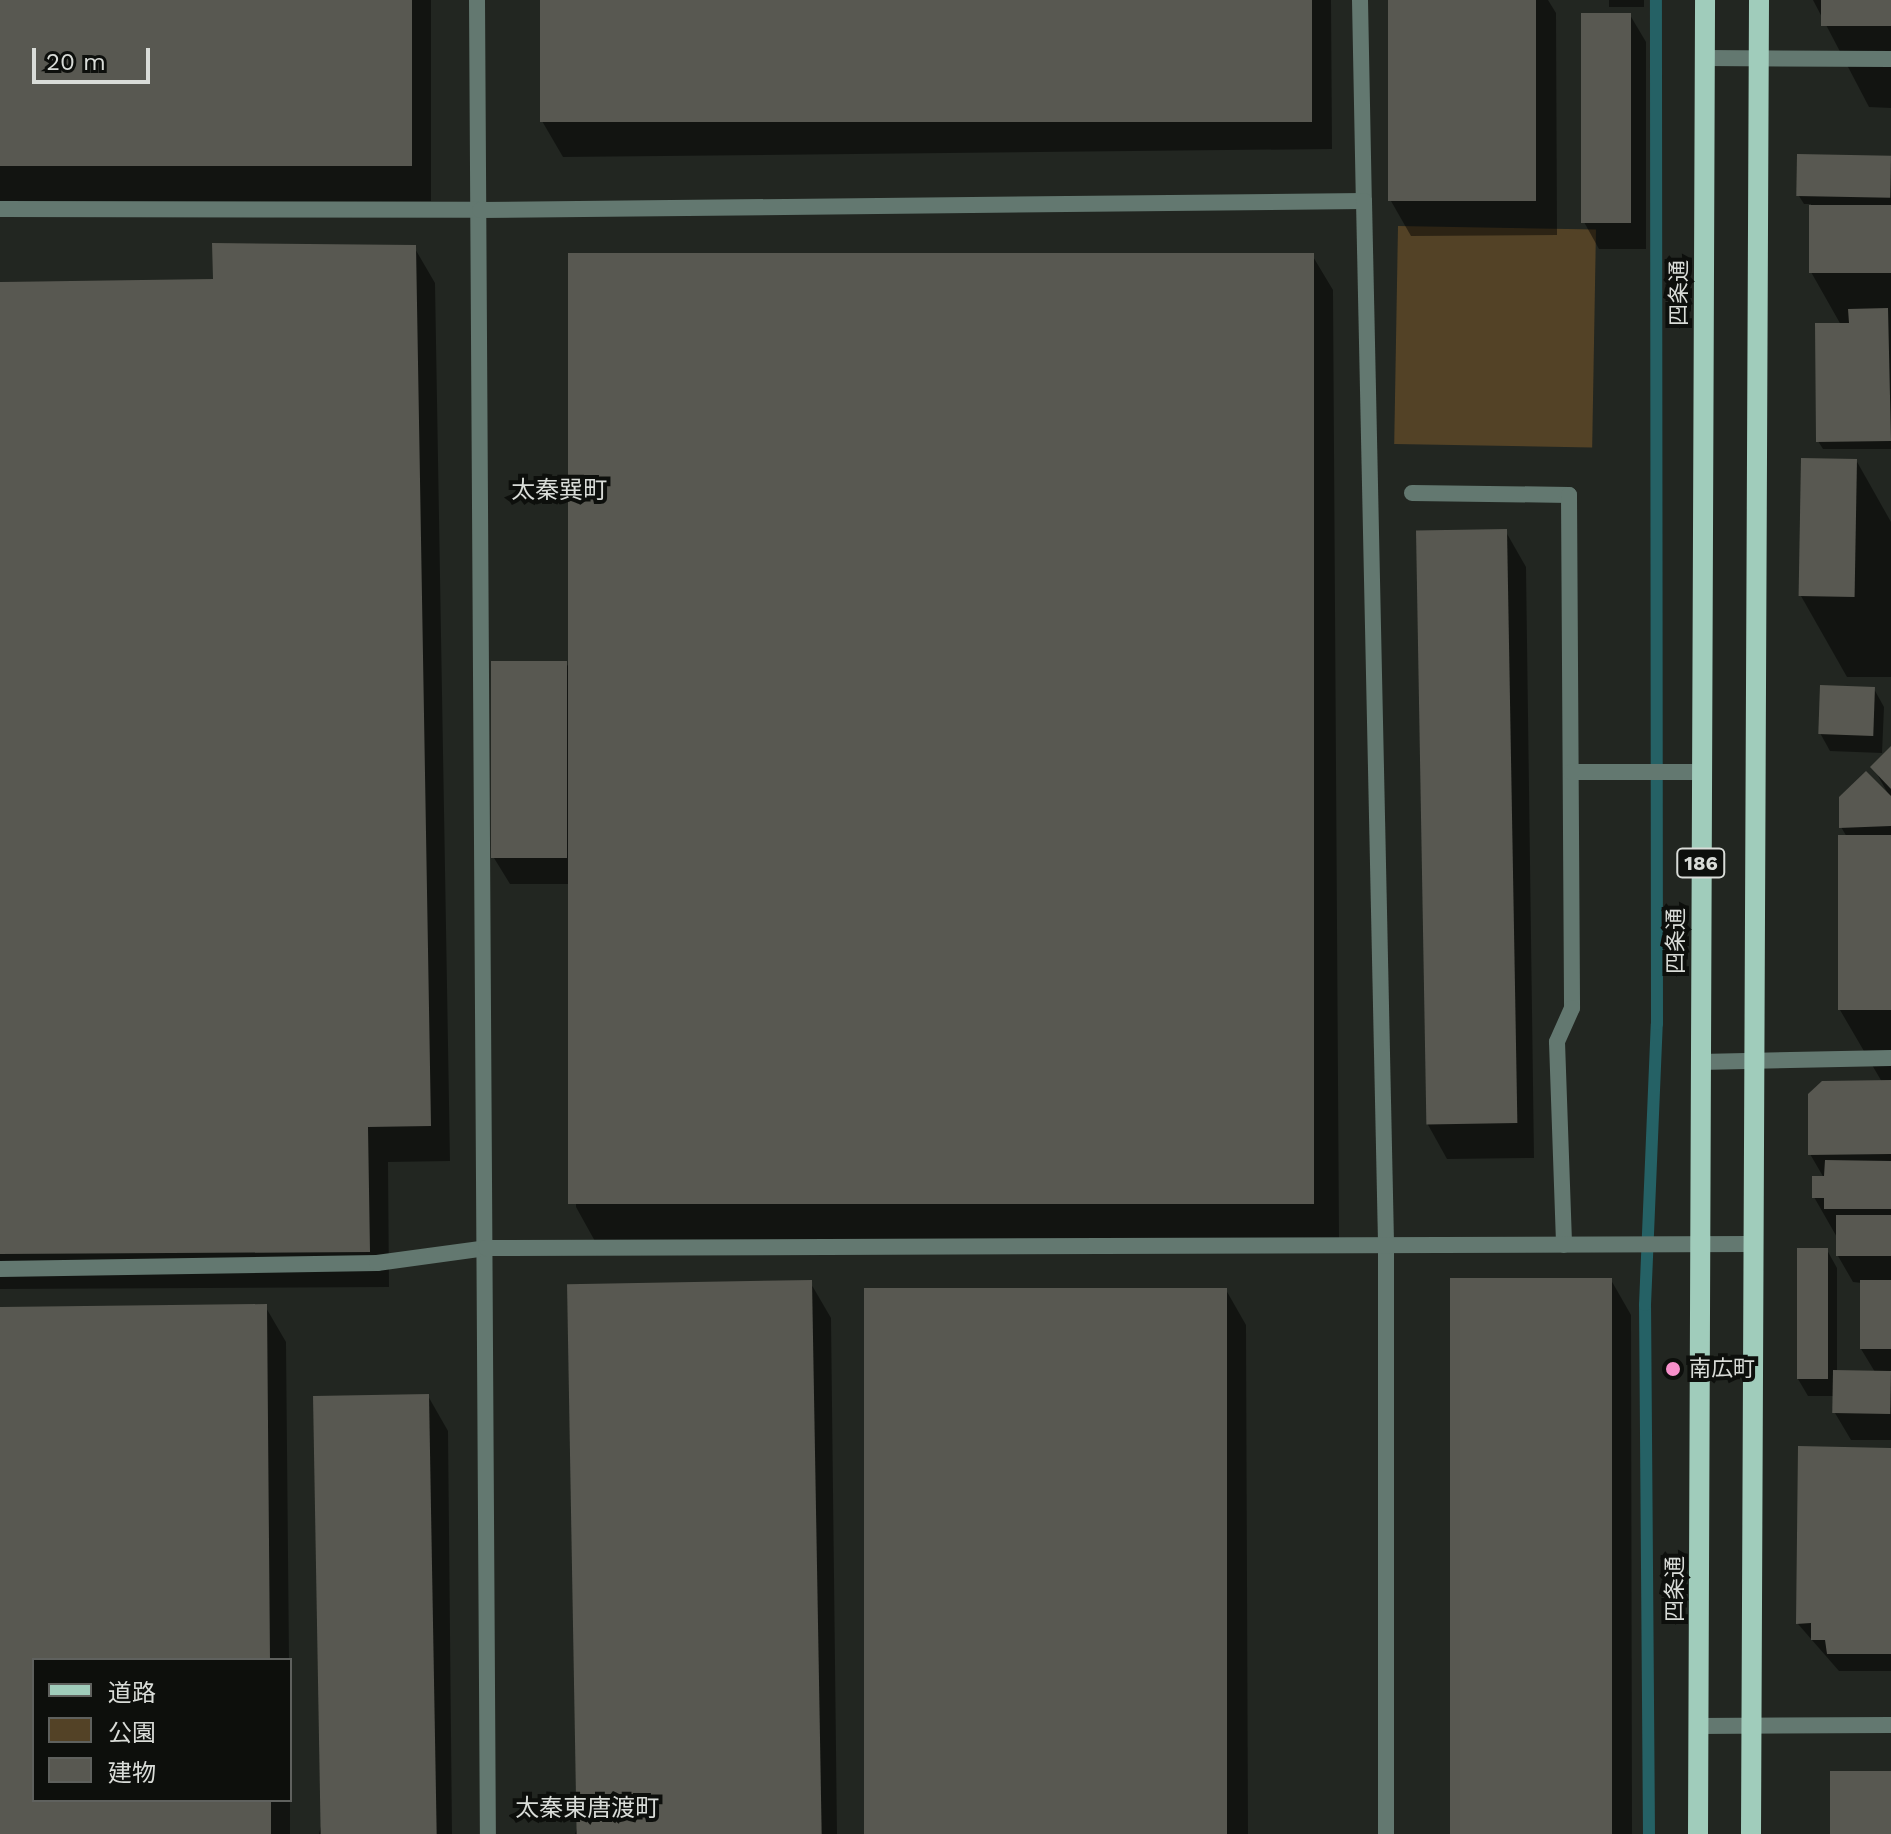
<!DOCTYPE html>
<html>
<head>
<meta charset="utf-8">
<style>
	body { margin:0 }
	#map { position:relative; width:1891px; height:1834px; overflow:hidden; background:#222621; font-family:"Work Sans","Noto Sans JP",sans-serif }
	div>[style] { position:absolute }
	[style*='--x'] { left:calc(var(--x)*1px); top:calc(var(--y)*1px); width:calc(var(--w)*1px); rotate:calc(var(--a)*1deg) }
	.green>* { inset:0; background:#534226; transform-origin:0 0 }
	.shadow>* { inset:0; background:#0007; transform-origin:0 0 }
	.stream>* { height:12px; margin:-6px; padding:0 6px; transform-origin:6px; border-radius:6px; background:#256165 }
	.building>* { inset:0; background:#585851; transform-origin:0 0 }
	.service>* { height:16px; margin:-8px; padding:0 8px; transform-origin:8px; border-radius:8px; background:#637870 }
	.minor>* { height:16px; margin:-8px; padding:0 8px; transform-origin:8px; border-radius:8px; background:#637870 }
	.tertiary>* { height:16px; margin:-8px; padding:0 8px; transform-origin:8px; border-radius:8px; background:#637870 }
	.primary>* { height:20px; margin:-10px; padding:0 10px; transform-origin:10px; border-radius:10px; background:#a0ccbb }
	.dots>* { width:22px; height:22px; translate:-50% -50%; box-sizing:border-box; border:4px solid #0d0f0c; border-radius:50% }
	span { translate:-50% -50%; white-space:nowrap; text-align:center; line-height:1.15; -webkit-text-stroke:8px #0d0f0c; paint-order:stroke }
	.shield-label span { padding:2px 6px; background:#0d0f0c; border:2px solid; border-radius:6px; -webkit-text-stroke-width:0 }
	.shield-label { font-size:20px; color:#d9dcd8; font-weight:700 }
	.street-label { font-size:22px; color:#d9dcd8 }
	.poi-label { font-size:22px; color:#d9dcd8 }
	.left { translate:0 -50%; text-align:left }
	.neighbourhood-label { font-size:24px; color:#d9dcd8 }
	.legend { position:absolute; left:32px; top:1658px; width:260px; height:144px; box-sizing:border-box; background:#0d0f0c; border:2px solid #5f615e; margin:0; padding:10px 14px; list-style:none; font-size:24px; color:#d9dcd8 }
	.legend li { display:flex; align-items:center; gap:16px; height:40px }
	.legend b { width:40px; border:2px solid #5f615e }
	.scale { position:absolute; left:32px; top:48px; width:118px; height:36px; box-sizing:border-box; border:4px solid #d9dcd8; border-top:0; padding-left:10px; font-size:24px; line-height:28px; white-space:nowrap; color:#d9dcd8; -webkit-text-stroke:6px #0d0f0c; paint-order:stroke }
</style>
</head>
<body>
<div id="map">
	<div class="green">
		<i style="left:1398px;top:226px;width:198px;height:218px;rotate:1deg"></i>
	</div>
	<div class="shadow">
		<i style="left:0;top:0;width:431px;height:201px"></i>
		<i style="clip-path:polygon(542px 0,1331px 0,1332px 149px,563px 157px,542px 121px)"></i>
		<i style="clip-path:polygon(1390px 0,1548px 0,1556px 13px,1557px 235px,1411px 236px,1391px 201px)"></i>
		<i style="left:1609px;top:0;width:35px;height:7px"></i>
		<i style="clip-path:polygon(1813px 0,1891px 0,1891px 108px,1869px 107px)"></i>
		<i style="clip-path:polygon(1630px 15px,1646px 42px,1646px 249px,1599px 249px,1584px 222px)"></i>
		<i style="clip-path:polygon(1891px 157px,1891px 449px,1823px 449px,1818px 441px,1841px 325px,1811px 272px,1811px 204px,1804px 204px,1799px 196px)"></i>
		<i style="clip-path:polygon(414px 247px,435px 283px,450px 1161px,388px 1162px,389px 1287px,0 1289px,0 282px,215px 281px)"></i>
		<i style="clip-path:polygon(1312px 255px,1333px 290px,1339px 1238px,596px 1243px,576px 1207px,574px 884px,510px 884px,494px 858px,566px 663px,573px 674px)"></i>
		<i style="clip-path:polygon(1856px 460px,1891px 522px,1891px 677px,1847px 677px,1801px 596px)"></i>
		<i style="clip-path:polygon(1506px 532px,1526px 567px,1534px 1158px,1447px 1159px,1427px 1123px)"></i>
		<i style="clip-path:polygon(1874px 689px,1884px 707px,1882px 753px,1830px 751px,1820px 733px)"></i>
		<i style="clip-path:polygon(1891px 749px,1891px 1440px,1851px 1440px,1835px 1413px,1835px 1396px,1808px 1396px,1798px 1379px,1827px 1250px,1837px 1268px,1837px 1372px,1875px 1372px,1861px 1349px,1862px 1283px,1853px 1282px,1838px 1256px,1838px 1239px,1814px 1197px,1824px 1178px,1810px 1154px,1882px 1082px,1840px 1010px,1847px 837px,1841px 827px,1890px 797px,1873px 767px)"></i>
		<i style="clip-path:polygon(1611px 1280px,1631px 1315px,1632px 1834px,1454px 1834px)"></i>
		<i style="clip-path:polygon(810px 1282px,831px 1318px,837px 1834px,575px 1834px)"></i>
		<i style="clip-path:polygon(1226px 1290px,1246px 1325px,1248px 1834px,867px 1834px)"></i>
		<i style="clip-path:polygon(265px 1306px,286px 1342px,289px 1660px,34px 1660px,34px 1800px,290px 1800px,290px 1834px,0 1834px,0 1309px)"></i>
		<i style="clip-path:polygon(428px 1396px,448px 1431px,452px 1834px,319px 1834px)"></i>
		<i style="clip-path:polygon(1891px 1450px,1891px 1671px,1839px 1671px,1798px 1624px)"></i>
	</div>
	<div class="stream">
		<i style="--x:1649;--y:1834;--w:529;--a:-90.43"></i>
		<i style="--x:1645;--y:1305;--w:281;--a:-87.6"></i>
		<i style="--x:1657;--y:1024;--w:1024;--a:-90.06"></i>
	</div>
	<div class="building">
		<i style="left:0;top:0;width:412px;height:166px"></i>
		<i style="left:540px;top:0;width:772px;height:122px"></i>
		<i style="left:1388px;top:0;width:148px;height:201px"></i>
		<i style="left:1821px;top:0;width:70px;height:26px"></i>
		<i style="left:1581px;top:13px;width:50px;height:210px"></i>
		<i style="left:1797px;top:154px;width:94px;height:42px;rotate:1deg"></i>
		<i style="left:1809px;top:205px;width:82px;height:68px"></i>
		<i style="clip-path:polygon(212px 243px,416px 245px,431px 1126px,368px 1127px,370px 1252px,0 1254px,0 282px,213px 279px)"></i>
		<i style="left:1314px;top:253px;width:951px;height:746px;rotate:90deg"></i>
		<i style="clip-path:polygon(1888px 308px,1891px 441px,1816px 442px,1815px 323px,1849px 323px,1848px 309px)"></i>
		<i style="left:1801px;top:458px;width:56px;height:138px;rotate:1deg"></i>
		<i style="left:1507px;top:529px;width:594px;height:91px;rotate:89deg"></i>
		<i style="left:491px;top:661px;width:76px;height:197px"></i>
		<i style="left:1820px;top:685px;width:55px;height:49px;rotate:2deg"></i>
		<i style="clip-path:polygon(1891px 746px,1891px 789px,1870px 767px)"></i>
		<i style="clip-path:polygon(1866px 771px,1891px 796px,1891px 826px,1839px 828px,1839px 797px)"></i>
		<i style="left:1838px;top:835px;width:53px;height:175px"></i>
		<i style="clip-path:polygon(1891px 1080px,1891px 1154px,1808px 1155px,1808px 1094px,1822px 1081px)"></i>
		<i style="clip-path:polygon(1825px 1160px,1891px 1161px,1891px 1209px,1824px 1209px,1824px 1198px,1812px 1198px,1812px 1176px,1824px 1176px)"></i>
		<i style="left:1836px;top:1215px;width:55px;height:41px"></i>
		<i style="left:1797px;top:1248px;width:31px;height:131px"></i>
		<i style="left:1450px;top:1278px;width:162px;height:556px"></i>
		<i style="left:812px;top:1280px;width:554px;height:245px;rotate:89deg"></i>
		<i style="left:1860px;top:1280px;width:31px;height:69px"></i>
		<i style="left:1227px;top:1288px;width:546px;height:363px;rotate:90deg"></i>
		<i style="clip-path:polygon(267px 1304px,270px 1660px,34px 1660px,34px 1800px,271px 1800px,271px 1834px,0 1834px,0 1307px)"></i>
		<i style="left:1833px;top:1370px;width:58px;height:43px;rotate:1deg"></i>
		<i style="left:429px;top:1394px;width:440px;height:116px;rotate:89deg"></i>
		<i style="clip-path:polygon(1798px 1446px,1891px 1448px,1891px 1654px,1827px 1654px,1825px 1640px,1811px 1640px,1811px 1623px,1796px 1624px)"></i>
		<i style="left:1891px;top:1771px;width:63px;height:61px;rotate:90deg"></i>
	</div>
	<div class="service">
		<i style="--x:477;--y:0;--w:1834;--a:89.66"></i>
		<i style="--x:1360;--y:0;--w:201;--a:88.9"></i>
		<i style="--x:0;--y:209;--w:480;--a:0.1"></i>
		<i style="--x:480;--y:210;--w:884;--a:-0.58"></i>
		<i style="--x:1364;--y:201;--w:1044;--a:88.79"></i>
		<i style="--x:1386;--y:1245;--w:589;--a:90"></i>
		<i style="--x:1412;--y:493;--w:157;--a:0.7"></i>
		<i style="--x:1569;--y:495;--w:513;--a:89.66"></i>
		<i style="--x:1572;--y:1008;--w:37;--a:114"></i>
		<i style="--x:1557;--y:1042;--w:203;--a:88"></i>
		<i style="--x:1571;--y:772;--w:130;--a:0"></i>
		<i style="--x:0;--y:1269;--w:377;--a:-0.9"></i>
		<i style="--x:377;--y:1263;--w:110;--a:-7.8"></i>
		<i style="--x:486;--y:1248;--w:1267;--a:-0.18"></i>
	</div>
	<div class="minor">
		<i style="--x:1705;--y:58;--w:186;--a:0.3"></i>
		<i style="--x:1700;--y:1062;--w:191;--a:-1.2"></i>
	</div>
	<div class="tertiary">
		<i style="--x:1698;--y:1726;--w:193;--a:-0.3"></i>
	</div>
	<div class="primary">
		<i style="--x:1698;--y:1834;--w:1834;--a:-89.78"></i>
		<i style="--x:1751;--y:1834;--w:1834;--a:-89.75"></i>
	</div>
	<div class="dots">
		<i style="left:1673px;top:1369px;background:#f890cb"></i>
	</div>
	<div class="shield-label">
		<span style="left:1701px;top:863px">186</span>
	</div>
	<div class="street-label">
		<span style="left:1679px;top:293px;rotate:-90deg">四条通</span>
		<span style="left:1676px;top:941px;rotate:-90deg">四条通</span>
		<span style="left:1675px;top:1589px;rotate:-90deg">四条通</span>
	</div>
	<div class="poi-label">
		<span class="left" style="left:1689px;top:1369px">南広町</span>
	</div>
	<div class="neighbourhood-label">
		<span style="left:559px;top:491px">太秦巽町</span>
		<span style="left:587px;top:1809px">太秦東唐渡町</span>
	</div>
	<ul class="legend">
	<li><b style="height:10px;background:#a0ccbb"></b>道路</li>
	<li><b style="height:22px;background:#534226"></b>公園</li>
	<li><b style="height:22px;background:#585851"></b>建物</li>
	</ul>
	<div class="scale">20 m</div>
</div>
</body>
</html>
